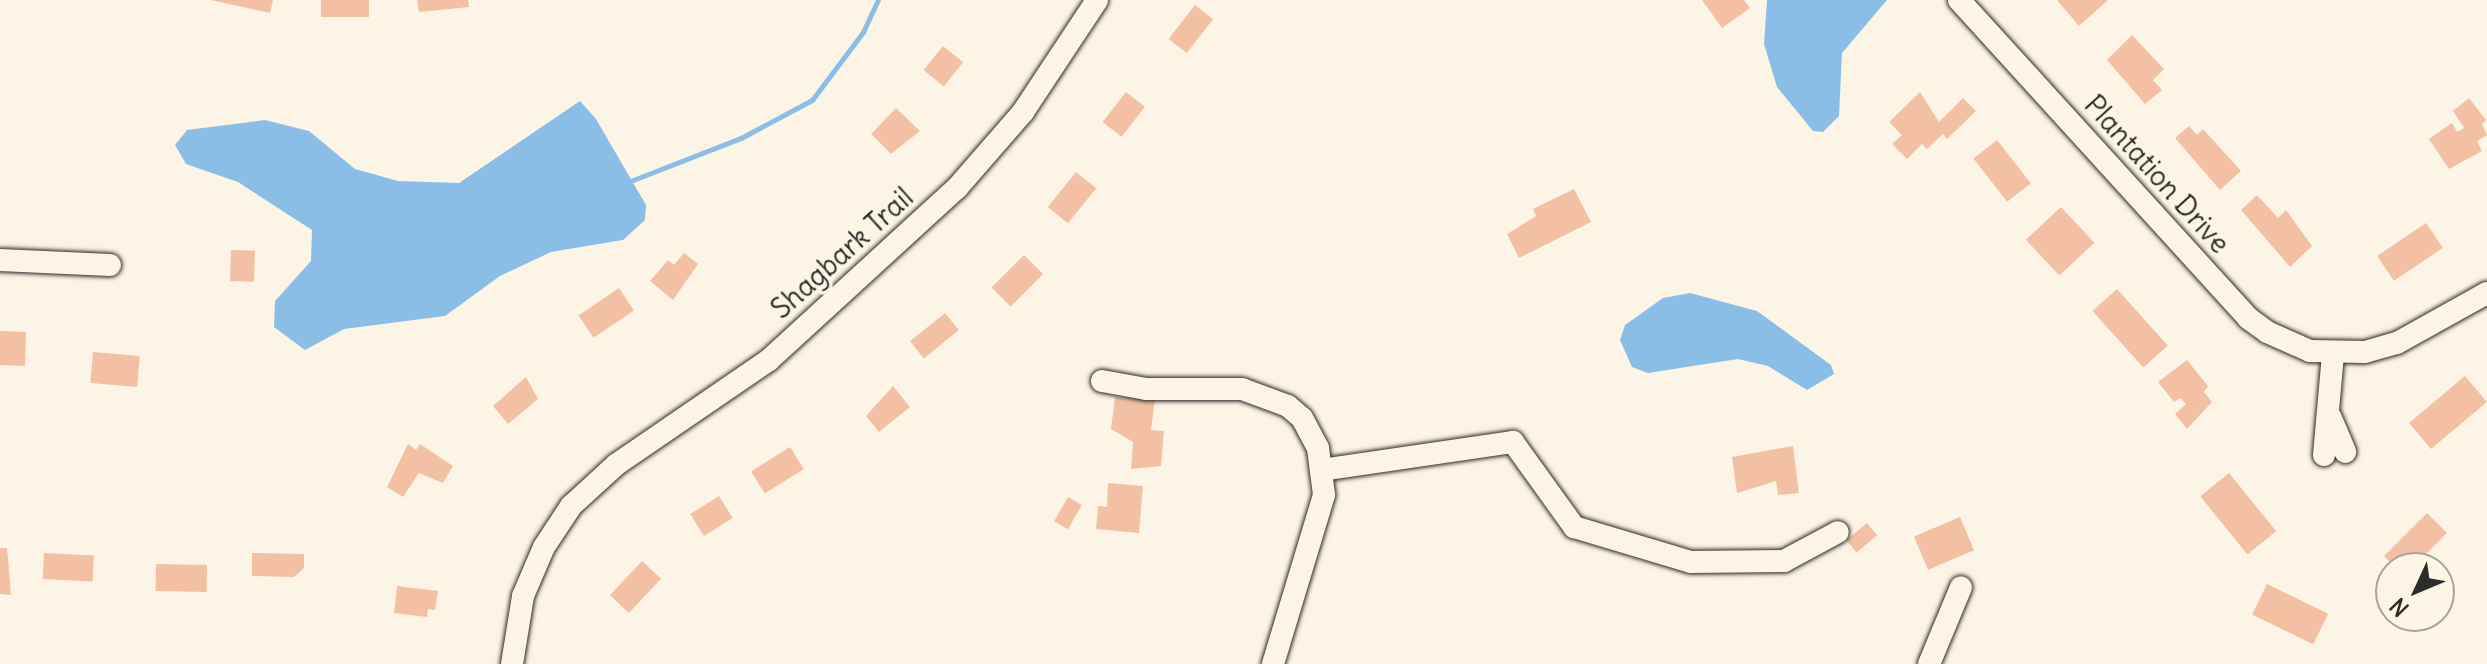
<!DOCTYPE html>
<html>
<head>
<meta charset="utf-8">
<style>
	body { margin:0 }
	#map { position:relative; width:2487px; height:664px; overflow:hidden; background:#fcf5e5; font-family:Delius,sans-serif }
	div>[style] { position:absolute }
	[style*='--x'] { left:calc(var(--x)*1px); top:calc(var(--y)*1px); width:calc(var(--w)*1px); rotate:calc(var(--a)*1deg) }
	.water>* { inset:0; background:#8bbee7 }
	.stream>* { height:5px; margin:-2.5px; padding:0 2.5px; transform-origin:2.5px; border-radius:2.5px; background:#8bbee7 }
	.building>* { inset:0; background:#f3c0a4; transform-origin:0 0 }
	.roads { filter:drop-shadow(0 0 2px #2b2b2b) drop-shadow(0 0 2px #2b2b2b) }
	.minor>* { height:22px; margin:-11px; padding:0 11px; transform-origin:11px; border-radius:11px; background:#fcf5e5 }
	span { translate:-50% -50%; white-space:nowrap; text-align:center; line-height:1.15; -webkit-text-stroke:7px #fcf5e5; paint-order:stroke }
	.street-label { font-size:28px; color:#2b2b2b }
	.north { position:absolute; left:2375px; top:552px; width:80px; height:80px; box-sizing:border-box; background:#fcf5e5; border:2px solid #a8a49b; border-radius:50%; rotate:226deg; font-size:22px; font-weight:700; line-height:32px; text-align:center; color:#2b2b2b }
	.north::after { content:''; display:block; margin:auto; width:28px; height:36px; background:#2b2b2b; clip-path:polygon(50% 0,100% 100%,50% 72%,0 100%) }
</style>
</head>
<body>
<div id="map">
	<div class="water">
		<i style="clip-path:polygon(1767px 0,1887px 0,1842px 53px,1839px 116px,1823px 132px,1813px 131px,1777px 87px,1764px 44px)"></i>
		<i style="clip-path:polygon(580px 101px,596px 119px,646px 205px,645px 220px,623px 240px,551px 252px,500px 276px,445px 316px,344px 329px,305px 350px,274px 327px,275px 301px,311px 261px,312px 230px,238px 182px,186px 164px,175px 145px,187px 130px,265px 120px,309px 131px,355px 169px,398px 181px,459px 183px)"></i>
		<i style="clip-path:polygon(1690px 293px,1757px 311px,1831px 365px,1834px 374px,1807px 390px,1768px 366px,1738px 359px,1648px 373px,1632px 367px,1620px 340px,1625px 325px,1663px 298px)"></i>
	</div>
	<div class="stream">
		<i style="--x:633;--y:180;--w:116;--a:-21.3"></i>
		<i style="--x:741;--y:138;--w:81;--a:-28.2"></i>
		<i style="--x:812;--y:100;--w:85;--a:-53.1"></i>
		<i style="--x:863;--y:32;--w:35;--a:-65"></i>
	</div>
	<div class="building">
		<i style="clip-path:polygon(211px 0,273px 0,270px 13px)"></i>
		<i style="left:321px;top:0;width:48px;height:17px"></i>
		<i style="clip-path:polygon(417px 0,468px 0,469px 7px,419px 12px)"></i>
		<i style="clip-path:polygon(1702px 0,1744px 0,1750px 8px,1722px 28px)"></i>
		<i style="clip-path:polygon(2057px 0,2108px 0,2079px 26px)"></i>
		<i style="left:1195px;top:5px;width:23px;height:43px;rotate:38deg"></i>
		<i style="clip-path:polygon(2132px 35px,2164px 69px,2153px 80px,2162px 90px,2145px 104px,2107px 60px)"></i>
		<i style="left:943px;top:46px;width:26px;height:31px;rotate:39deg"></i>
		<i style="left:1126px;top:92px;width:24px;height:38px;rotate:38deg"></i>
		<i style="clip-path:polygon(1920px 92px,1939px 122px,1963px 98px,1976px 111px,1947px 139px,1943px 134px,1927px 149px,1922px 144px,1907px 159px,1892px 144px,1902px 135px,1889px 122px)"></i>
		<i style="clip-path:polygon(2469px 98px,2486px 120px,2482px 124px,2487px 135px,2477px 141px,2482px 151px,2449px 169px,2429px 139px,2452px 123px,2457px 132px,2464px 128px,2453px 111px)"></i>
		<i style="clip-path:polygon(896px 108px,920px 131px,891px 154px,871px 134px)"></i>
		<i style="clip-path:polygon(2189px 126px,2197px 135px,2203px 129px,2241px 171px,2220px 190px,2175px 138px)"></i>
		<i style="left:1997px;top:140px;width:55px;height:30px;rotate:52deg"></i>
		<i style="left:1076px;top:172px;width:26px;height:45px;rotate:39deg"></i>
		<i style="clip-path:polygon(1574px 189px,1591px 222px,1519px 258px,1507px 234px,1536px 216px,1533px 209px)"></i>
		<i style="clip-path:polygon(2257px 195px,2278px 218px,2286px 210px,2312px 246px,2290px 267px,2241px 210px)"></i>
		<i style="left:2061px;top:207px;width:49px;height:48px;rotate:47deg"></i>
		<i style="left:2426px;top:223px;width:30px;height:59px;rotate:56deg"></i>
		<i style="left:231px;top:250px;width:24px;height:31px;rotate:2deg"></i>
		<i style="clip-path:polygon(684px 253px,698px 264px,673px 300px,650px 281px,668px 260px,674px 265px)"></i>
		<i style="left:1024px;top:255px;width:27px;height:46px;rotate:45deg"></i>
		<i style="left:619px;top:288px;width:27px;height:49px;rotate:56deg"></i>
		<i style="left:2117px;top:289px;width:76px;height:33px;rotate:48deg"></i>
		<i style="left:945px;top:313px;width:22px;height:45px;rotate:51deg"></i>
		<i style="left:0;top:331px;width:26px;height:34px;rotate:2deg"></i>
		<i style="left:93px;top:352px;width:47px;height:31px;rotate:5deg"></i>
		<i style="clip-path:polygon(2187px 360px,2208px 386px,2204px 392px,2212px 402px,2187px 429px,2175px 414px,2186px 404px,2180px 398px,2174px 402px,2158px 382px)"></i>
		<i style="left:2465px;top:376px;width:34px;height:73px;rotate:50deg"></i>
		<i style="clip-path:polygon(526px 377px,538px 399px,508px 424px,493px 406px)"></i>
		<i style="clip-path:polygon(893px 386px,910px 407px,879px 432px,866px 416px)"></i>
		<i style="clip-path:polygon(1115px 397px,1155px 400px,1151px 430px,1164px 431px,1161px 466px,1131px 469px,1133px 442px,1111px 429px)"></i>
		<i style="clip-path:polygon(408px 444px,416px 450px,420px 444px,453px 466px,443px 483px,419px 473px,403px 497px,387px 487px)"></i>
		<i style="clip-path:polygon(1793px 446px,1799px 493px,1778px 495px,1776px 481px,1737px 493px,1732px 457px)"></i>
		<i style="left:790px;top:447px;width:26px;height:46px;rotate:58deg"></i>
		<i style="left:2229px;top:473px;width:75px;height:37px;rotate:51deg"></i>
		<i style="clip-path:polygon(1108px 483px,1143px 486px,1139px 533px,1096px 529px,1098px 506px,1107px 507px)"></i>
		<i style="left:719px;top:496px;width:26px;height:34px;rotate:58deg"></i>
		<i style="left:1068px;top:497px;width:16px;height:28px;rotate:30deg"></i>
		<i style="clip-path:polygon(2427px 513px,2447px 533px,2412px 568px,2396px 568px,2384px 556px)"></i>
		<i style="left:1960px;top:517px;width:36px;height:50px;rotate:67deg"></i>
		<i style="left:1867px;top:523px;width:16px;height:27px;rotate:50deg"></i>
		<i style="clip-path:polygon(0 548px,7px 548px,11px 595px,0 594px)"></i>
		<i style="left:44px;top:553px;width:50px;height:26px;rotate:3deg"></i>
		<i style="clip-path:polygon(252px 553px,304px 554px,304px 568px,294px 577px,252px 576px)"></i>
		<i style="left:642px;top:561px;width:26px;height:47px;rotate:43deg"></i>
		<i style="left:156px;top:564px;width:51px;height:27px;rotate:1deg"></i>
		<i style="left:2267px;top:584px;width:68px;height:34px;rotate:26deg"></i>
		<i style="clip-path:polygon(397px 586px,438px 591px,435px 610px,428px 609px,427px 617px,394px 613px)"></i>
	</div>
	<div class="roads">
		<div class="minor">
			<i style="--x:1959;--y:0;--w:430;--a:47.7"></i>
			<i style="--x:2248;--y:318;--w:24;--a:36"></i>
			<i style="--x:2267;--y:332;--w:47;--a:23.8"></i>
			<i style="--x:2310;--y:351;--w:55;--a:1"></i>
			<i style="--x:2365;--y:352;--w:33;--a:-16"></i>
			<i style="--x:2397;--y:343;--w:103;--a:-29.1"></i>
			<i style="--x:0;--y:260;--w:110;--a:2.6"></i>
			<i style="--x:1102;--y:381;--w:45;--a:10.3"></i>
			<i style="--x:1146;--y:389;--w:96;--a:0"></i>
			<i style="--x:1242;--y:389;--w:49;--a:20.3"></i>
			<i style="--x:1288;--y:406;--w:18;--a:41"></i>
			<i style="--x:1302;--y:418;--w:34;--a:62"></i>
			<i style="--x:1318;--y:448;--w:47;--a:82.7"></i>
			<i style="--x:1324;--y:495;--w:177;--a:106.8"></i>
			<i style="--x:2330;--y:416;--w:39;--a:67"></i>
			<i style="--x:2324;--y:455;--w:101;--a:-84.9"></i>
			<i style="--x:1321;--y:470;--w:194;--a:-8.3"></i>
			<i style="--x:1513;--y:442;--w:105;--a:54.3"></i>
			<i style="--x:1574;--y:527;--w:122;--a:16.7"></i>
			<i style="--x:1691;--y:562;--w:93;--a:-0.6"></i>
			<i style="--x:1784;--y:561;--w:61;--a:-28.2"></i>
			<i style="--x:512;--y:664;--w:69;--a:-80.8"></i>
			<i style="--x:523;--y:596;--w:53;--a:-66.8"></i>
			<i style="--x:544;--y:547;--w:49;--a:-56.6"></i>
			<i style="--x:571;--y:506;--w:62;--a:-42.4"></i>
			<i style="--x:617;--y:464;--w:184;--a:-34.4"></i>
			<i style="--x:769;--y:360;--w:255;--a:-42.5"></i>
			<i style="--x:957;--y:188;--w:101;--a:-49"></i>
			<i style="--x:1023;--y:112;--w:134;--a:-56.5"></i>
			<i style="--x:1929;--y:664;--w:83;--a:-67.4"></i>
		</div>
	</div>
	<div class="street-label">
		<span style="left:2157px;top:174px;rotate:48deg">Plantation Drive</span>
		<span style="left:842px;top:253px;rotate:-42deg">Shagbark Trail</span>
	</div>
	<div class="north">N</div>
</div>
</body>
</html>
